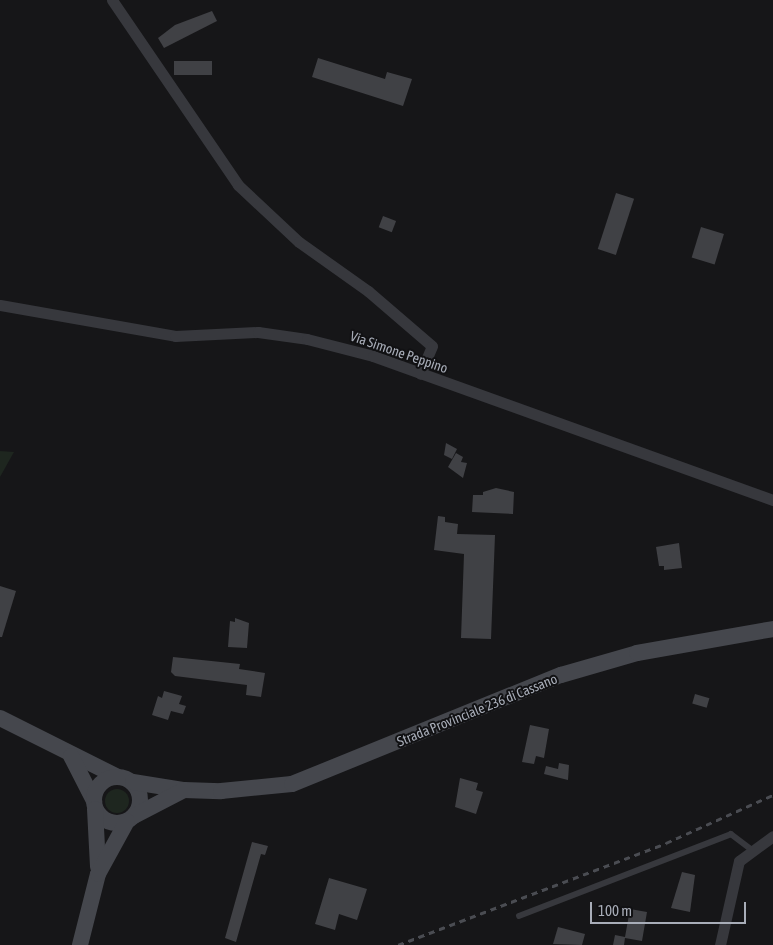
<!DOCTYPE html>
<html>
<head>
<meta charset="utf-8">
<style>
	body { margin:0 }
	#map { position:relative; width:773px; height:945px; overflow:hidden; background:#161618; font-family:"Asap Condensed",sans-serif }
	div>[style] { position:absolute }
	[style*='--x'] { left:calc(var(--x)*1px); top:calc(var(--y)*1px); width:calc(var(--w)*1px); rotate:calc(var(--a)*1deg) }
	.green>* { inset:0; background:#1e261f }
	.round { border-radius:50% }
	.building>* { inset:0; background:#404145; transform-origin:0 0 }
	.service>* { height:5.5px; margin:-2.75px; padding:0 2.75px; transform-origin:2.75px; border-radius:2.75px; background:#37383d }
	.minor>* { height:11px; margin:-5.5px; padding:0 5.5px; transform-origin:5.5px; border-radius:5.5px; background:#37383d }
	.secondary>* { height:16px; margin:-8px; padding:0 8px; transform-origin:8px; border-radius:8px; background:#45474d }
	.secondary>.ring { margin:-8px; padding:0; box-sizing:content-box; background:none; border:16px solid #45474d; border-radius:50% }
	.rail>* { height:3px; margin-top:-1.5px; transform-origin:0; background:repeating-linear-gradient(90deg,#4a4c52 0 6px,transparent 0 11px) }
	span { translate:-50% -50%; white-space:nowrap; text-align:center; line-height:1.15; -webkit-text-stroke:4px #111113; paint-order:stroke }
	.street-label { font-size:14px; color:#a8adb8 }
	.scale { position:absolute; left:590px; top:902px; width:156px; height:22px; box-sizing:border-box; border:2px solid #a8adb8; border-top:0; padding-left:6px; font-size:15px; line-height:18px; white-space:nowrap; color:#a8adb8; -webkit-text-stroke:4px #111113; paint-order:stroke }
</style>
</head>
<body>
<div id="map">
	<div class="green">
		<i style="clip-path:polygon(0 451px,14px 452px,0 477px)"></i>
		<i class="round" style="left:105px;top:789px;width:24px;height:24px"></i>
	</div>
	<div class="building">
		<i style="clip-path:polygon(212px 11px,217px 21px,164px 48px,158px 38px,175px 25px)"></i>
		<i style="clip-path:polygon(318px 58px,385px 79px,387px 72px,412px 79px,403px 106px,312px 77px)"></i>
		<i style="left:212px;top:61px;width:14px;height:38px;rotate:90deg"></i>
		<i style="left:616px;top:193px;width:19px;height:59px;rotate:18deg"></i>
		<i style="left:383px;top:216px;width:14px;height:12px;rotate:21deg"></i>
		<i style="left:701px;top:227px;width:24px;height:32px;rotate:17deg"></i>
		<i style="clip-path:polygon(446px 443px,457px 449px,452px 459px,444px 455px)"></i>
		<i style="clip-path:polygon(456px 453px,463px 457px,461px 462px,467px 463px,463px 478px,448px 467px)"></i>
		<i style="clip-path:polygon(496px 488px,514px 492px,513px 514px,472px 512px,473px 495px,483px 495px,483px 492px)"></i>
		<i style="clip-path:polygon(438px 516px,445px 517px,445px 522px,458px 524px,457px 534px,495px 535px,491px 639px,461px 638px,464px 554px,434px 550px)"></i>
		<i style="clip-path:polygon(679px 543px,682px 568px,664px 570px,664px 566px,659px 566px,656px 547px)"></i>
		<i style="clip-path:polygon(0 586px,16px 591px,2px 637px,0 637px)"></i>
		<i style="clip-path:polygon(235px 618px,249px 623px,247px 648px,228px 647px,230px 621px,235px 622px)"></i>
		<i style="clip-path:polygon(173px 657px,240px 664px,239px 669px,265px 673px,261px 697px,246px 695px,247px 685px,175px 676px,171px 672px)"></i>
		<i style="clip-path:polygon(164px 691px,182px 696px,179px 704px,186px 706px,183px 714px,171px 711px,168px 720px,152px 715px,158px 696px,162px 698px)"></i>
		<i style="left:695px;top:694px;width:15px;height:10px;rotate:16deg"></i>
		<i style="clip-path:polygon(530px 725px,549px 729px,544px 758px,536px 756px,534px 764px,522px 762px)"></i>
		<i style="clip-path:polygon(559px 763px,569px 765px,568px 780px,544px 774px,546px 766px,558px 769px)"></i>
		<i style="clip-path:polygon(460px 778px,478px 783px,476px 790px,483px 792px,476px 814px,455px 807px)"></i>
		<i style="clip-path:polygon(252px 842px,268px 846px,265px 855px,261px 854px,236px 942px,225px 938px)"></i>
		<i style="clip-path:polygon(682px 872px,695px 875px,690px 912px,671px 908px)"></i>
		<i style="clip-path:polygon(329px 878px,367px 889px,357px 920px,339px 914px,335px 930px,315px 924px)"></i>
		<i style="clip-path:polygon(630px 909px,647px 912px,642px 941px,625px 938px,624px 945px,613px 945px,615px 935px,625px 937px)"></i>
		<i style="clip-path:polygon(558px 927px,585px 934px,582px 945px,553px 944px)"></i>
	</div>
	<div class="service">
		<i style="--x:519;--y:916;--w:227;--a:-21.1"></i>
		<i style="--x:731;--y:834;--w:26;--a:37"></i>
	</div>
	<div class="minor">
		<i style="--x:112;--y:0;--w:224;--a:55.7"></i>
		<i style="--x:238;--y:185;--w:83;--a:43.1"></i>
		<i style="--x:299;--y:242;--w:85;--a:35.4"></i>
		<i style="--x:368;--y:291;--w:84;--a:40.7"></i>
		<i style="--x:432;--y:346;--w:30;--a:113"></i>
		<i style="--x:0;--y:305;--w:178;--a:10"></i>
		<i style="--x:175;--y:336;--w:83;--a:-2.8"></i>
		<i style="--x:258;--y:332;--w:49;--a:8.1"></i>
		<i style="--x:307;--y:339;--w:68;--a:14.4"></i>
		<i style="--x:373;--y:356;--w:425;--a:19.8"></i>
		<i style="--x:720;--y:945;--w:86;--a:-77.3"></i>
		<i style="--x:739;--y:861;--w:42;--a:-36.3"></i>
	</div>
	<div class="secondary">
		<i style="--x:0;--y:718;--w:130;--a:26.6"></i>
		<i style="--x:71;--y:756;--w:51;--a:62.9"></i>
		<i class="ring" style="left:94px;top:777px;width:30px;height:30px"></i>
		<i style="--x:133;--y:782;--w:52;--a:8.9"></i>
		<i style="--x:184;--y:790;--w:37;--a:2"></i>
		<i style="--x:221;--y:791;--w:71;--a:-5.6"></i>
		<i style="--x:292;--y:784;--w:290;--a:-22.1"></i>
		<i style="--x:561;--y:675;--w:79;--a:-16.1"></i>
		<i style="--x:637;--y:653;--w:138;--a:-10"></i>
		<i style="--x:95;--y:809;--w:58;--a:87"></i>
		<i style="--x:134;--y:816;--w:56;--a:-27.5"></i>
		<i style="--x:80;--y:945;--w:73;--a:-75.8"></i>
		<i style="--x:98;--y:874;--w:60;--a:-61.3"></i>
	</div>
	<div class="rail">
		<i style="--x:398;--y:945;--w:287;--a:-20.8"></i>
		<i style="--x:666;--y:843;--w:117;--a:-24.2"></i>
	</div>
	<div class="street-label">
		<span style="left:399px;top:352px;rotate:19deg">Via Simone Peppino</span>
		<span style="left:477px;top:710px;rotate:-22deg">Strada Provinciale 236 di Cassano</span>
	</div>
	<div class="scale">100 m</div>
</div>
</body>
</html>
